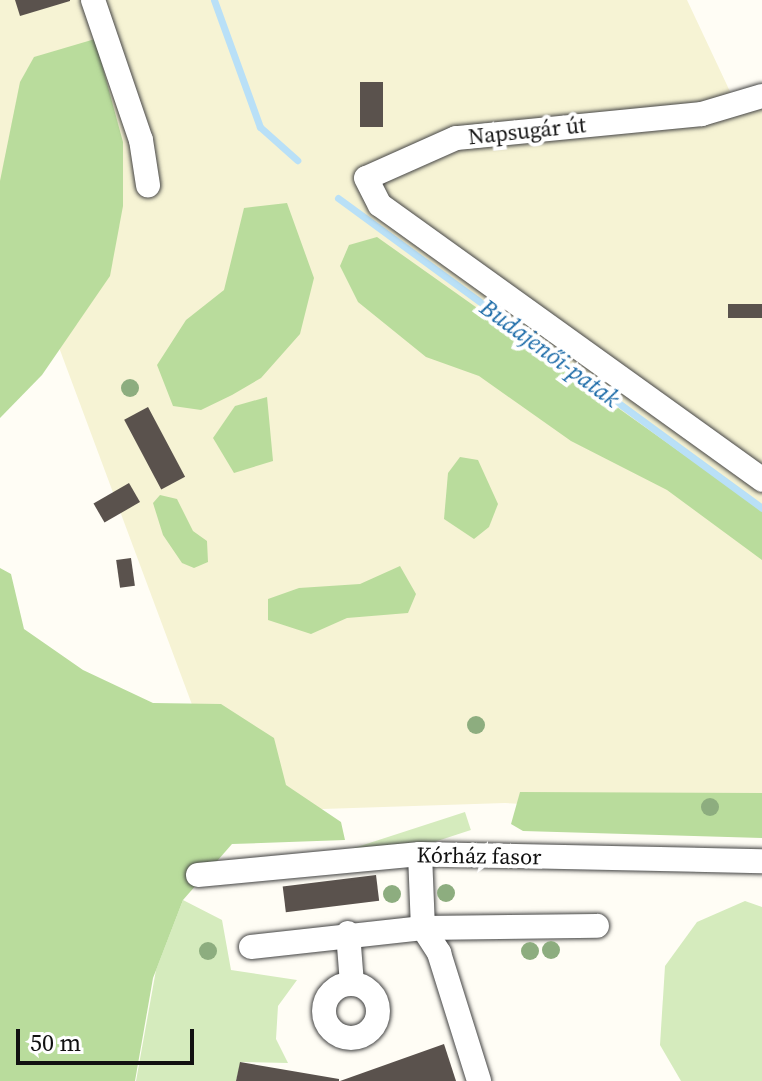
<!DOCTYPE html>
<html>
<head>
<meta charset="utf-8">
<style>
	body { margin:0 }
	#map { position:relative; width:762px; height:1081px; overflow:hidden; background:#fffdf5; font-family:"Source Serif 4",serif }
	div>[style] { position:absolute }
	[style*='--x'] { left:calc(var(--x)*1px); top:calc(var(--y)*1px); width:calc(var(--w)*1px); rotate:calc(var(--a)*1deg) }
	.farmland>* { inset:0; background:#f6f3d4 }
	.green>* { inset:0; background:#d5ebbd; transform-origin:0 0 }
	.forest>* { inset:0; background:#b9dc9c }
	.stream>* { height:7px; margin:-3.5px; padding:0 3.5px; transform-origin:3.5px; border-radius:3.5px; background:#b9e0f7 }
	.building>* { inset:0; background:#5a524d; transform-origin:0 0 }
	.roads { filter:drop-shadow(0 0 2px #444) drop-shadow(0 0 2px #444) }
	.minor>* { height:24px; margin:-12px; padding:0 12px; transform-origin:12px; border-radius:12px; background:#fff }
	.minor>.ring { margin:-12px; padding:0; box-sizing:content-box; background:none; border:24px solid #fff; border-radius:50% }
	.trees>* { width:18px; height:18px; margin:-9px; border-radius:50%; background:#8dad7f }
	span { translate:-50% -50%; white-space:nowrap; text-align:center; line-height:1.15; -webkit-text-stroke:8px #fff; paint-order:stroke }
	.street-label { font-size:22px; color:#111 }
	.water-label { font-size:24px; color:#1768a6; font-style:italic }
	.scale { position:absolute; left:16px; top:1029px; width:178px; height:36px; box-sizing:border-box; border:4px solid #111; border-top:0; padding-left:10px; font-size:24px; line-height:28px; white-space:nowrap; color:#111; -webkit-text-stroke:6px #fff; paint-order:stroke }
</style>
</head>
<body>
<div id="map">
	<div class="farmland">
		<i style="clip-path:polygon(0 0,687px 0,734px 100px,762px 95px,762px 816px,505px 803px,232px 812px,0 189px)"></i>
	</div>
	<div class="green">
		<i style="left:465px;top:812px;width:19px;height:124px;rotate:72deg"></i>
		<i style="clip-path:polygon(183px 900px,222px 920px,231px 970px,297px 980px,278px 1006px,276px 1039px,288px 1063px,241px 1062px,236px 1081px,136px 1081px,156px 970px)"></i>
		<i style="clip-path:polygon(745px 901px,762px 907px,762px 1081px,681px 1081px,660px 1045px,665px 966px,697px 922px)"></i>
	</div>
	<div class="forest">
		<i style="clip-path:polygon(95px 39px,123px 142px,123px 206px,110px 276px,42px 375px,0 418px,0 181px,20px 82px,34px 57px)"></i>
		<i style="clip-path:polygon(287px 203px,314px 278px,300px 334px,261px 378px,232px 395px,201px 410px,173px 406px,157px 365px,186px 320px,224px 290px,244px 208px)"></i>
		<i style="clip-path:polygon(377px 237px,762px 510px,762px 560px,667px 490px,571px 441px,479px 376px,426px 357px,358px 302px,340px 266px,349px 245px)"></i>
		<i style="clip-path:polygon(267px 397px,273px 461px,234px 473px,213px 438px,235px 406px)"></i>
		<i style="clip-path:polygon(460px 457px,478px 460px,498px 504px,489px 527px,474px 539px,444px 519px,448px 473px)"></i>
		<i style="clip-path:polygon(160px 495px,177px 499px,193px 531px,207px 541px,208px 562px,194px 568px,182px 563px,163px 535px,153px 503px)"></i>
		<i style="clip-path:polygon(400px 566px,416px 594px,408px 613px,347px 618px,311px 634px,268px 620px,268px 599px,299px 588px,360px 584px)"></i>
		<i style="clip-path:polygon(0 568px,11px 574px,24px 629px,83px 670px,153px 703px,221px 704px,274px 738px,286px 785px,341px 822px,345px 840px,232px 844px,183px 900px,153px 978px,135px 1081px,0 1081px)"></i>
		<i style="clip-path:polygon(520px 792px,762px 793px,762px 838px,523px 831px,511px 824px)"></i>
	</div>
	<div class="stream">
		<i style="--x:214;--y:0;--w:135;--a:70.1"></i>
		<i style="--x:260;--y:127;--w:50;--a:41.7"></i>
		<i style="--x:338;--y:198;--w:525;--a:36.17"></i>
	</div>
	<div class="building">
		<i style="clip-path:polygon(15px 0,70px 0,70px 1px,20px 16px)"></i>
		<i style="left:360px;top:82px;width:23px;height:45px"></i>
		<i style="left:762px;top:304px;width:14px;height:34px;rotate:90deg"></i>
		<i style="left:148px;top:407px;width:79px;height:27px;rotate:62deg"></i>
		<i style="left:129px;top:483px;width:22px;height:41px;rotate:60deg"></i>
		<i style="left:131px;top:558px;width:28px;height:15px;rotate:82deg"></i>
		<i style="left:376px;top:875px;width:26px;height:94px;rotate:83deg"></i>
		<i style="clip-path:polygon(444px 1044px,456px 1081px,340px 1081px)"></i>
		<i style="clip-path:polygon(240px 1062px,339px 1079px,339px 1081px,236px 1081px)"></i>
	</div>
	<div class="roads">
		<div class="minor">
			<i style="--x:93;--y:0;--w:148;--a:71.1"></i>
			<i style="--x:141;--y:140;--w:46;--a:81.2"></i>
			<i style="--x:762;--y:96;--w:63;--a:163.3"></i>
			<i style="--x:702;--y:114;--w:247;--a:174.4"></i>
			<i style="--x:456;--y:138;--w:98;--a:156"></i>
			<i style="--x:366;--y:178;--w:30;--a:63"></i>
			<i style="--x:380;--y:205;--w:471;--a:35.7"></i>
			<i style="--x:420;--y:854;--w:74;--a:87.7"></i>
			<i style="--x:423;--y:928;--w:30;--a:57"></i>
			<i style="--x:439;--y:953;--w:134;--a:72.6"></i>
			<i style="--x:198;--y:875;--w:223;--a:-5.4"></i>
			<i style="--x:420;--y:854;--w:342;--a:1.2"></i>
			<i style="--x:348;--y:933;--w:51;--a:85.5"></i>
			<i style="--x:251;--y:947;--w:173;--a:-6.3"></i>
			<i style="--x:423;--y:928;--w:174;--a:-0.7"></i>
			<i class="ring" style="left:324px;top:984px;width:30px;height:30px"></i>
		</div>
	</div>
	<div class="trees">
		<i style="left:130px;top:388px"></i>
		<i style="left:476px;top:725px"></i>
		<i style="left:710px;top:807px"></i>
		<i style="left:446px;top:893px"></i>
		<i style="left:392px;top:894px"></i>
		<i style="left:551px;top:950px"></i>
		<i style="left:208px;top:951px"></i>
		<i style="left:530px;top:951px"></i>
	</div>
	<div class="street-label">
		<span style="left:527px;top:131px;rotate:-6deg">Napsugár út</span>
		<span style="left:479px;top:856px;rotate:1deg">Kórház fasor</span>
	</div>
	<div class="water-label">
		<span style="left:550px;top:353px;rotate:36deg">Budajenői-patak</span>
	</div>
	<div class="scale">50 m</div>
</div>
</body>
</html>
